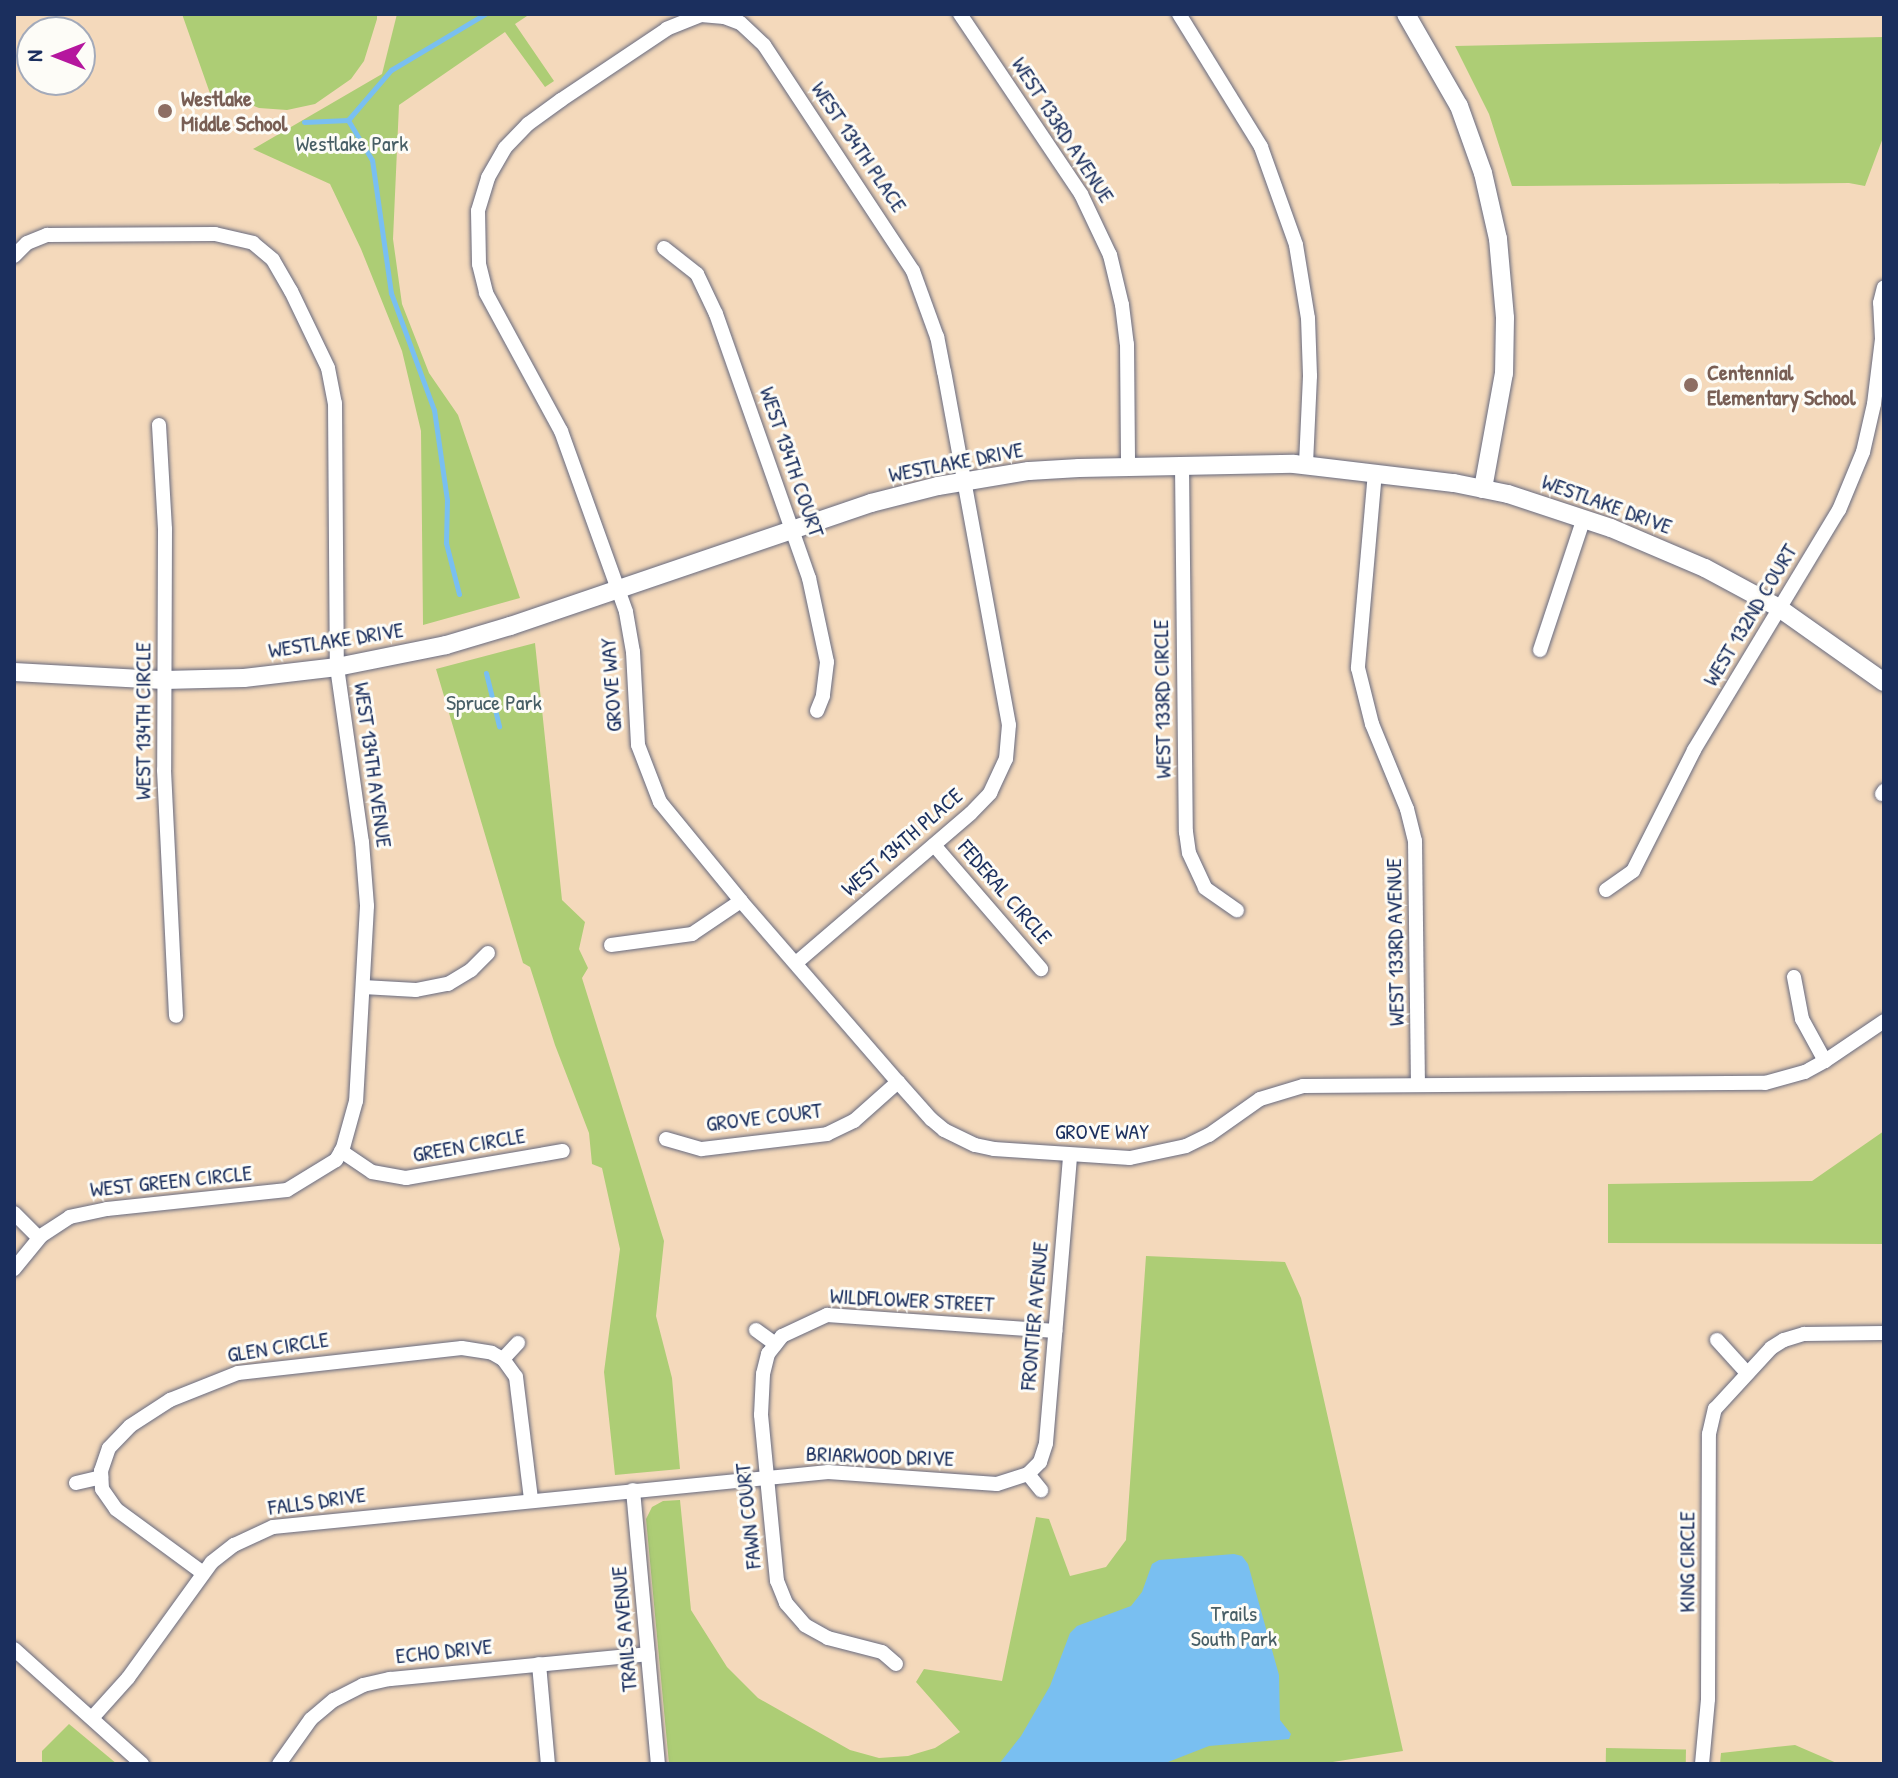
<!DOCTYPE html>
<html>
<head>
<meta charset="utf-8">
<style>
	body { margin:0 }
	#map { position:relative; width:1898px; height:1778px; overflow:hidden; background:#f4d9bb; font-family:"Patrick Hand",sans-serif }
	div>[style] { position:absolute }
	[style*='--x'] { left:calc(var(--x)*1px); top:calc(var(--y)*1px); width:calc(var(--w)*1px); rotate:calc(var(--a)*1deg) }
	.green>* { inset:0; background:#adcd75; transform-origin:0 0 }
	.water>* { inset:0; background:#79bff1 }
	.stream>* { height:5px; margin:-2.5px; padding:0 2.5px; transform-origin:2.5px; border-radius:2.5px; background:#79bff1 }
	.roads { filter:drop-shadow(0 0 2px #676a7f) drop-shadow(0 0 2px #676a7f) }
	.minor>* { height:14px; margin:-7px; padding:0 7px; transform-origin:7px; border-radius:7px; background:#fff }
	.tertiary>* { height:18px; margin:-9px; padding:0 9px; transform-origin:9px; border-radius:9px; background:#fff }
	.dots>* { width:22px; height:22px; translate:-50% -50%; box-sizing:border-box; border:4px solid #fdfcf7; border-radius:50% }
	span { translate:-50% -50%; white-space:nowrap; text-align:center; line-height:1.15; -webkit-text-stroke:6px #fdfcf7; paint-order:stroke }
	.education-label { font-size:22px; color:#785e54; font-weight:700 }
	.left { translate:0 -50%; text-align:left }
	.street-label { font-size:22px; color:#1b2f5e }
	.park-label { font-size:22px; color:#475e65 }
	.frame { position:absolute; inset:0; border:16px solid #1b2f5e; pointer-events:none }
	.north { position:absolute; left:16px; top:16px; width:80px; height:80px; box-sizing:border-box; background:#fdfcf7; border:2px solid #a3aaba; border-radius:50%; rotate:270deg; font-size:22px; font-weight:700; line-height:32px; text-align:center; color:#1b2f5e }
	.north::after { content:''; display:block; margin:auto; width:28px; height:36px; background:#b5179e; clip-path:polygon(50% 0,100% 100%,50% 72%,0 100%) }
</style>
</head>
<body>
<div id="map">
	<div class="green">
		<i style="clip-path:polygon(182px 14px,377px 14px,377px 19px,364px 61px,351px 79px,315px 104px,287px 110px,259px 108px,228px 95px,212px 99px)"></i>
		<i style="clip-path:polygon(397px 14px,530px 14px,515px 24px,554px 81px,545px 87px,505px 32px,399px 105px,393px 239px,402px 304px,429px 373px,458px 415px,520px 598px,423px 625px,421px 431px,402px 351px,361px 249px,330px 184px,253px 149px,382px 74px)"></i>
		<i style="clip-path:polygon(1884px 37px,1884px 135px,1865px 186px,1849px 183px,1512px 186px,1489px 114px,1455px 46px)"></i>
		<i style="clip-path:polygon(535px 643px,562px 900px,585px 922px,579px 949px,588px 968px,582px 978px,664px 1241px,656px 1316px,672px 1378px,680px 1469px,615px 1475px,604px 1372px,620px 1249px,602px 1168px,592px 1164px,589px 1133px,555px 1045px,530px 967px,523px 963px,436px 669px)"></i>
		<i style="clip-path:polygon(1884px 1131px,1884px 1244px,1608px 1243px,1608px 1184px,1812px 1181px)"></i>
		<i style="clip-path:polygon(1146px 1256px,1285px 1262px,1301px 1298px,1403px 1751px,1320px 1764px,669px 1764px,646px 1519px,652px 1507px,663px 1501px,680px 1500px,691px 1610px,727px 1667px,758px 1698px,850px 1750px,879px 1758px,908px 1756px,935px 1748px,960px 1732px,916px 1682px,924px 1669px,1002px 1681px,1036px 1517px,1049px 1519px,1070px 1576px,1106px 1567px,1126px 1540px)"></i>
		<i style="clip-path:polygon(69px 1724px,117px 1764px,42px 1764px,42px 1751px)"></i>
		<i style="clip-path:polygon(1795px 1745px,1839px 1764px,1720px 1764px,1721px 1753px)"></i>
		<i style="left:1606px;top:1748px;width:80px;height:16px;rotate:1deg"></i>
	</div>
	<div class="water">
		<i style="clip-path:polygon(1234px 1554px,1242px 1556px,1248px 1564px,1279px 1675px,1280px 1720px,1291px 1734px,1289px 1739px,1209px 1746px,1163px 1764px,999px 1764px,1021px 1736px,1050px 1686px,1070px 1633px,1077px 1626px,1131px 1606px,1142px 1592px,1152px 1564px,1159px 1560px)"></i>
	</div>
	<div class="stream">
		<i style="--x:304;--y:122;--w:44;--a:-2.6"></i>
		<i style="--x:459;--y:594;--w:53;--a:-104.3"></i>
		<i style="--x:446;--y:543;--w:43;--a:-88.7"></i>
		<i style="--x:447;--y:500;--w:91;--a:-98.2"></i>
		<i style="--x:434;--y:410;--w:125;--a:-110.2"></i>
		<i style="--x:391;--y:293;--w:134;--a:-98.1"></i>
		<i style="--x:372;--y:160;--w:47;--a:-121"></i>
		<i style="--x:348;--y:120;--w:66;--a:-49.3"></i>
		<i style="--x:391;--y:70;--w:109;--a:-30.8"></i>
		<i style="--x:486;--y:673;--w:55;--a:76.2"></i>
	</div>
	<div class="roads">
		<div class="minor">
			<i style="--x:960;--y:14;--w:217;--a:56.1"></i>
			<i style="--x:1081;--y:194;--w:68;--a:64.6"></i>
			<i style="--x:1110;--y:255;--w:51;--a:76.5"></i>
			<i style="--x:1122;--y:305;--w:39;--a:83"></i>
			<i style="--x:1127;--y:344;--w:123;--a:89.5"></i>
			<i style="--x:1179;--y:14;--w:156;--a:58.3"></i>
			<i style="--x:1261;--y:147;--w:104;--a:70.3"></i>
			<i style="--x:1296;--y:245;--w:74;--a:80.7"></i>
			<i style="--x:1308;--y:318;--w:58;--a:88"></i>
			<i style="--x:1310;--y:376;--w:89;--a:92.6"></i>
			<i style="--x:664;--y:248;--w:42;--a:38.2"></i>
			<i style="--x:697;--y:274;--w:44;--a:64.6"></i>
			<i style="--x:716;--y:314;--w:280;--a:70.6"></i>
			<i style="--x:809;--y:578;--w:86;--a:77.9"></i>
			<i style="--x:827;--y:662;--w:34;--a:97"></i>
			<i style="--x:823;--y:696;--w:16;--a:112"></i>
			<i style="--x:14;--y:256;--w:18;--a:-45"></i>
			<i style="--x:27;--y:243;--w:22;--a:-22"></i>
			<i style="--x:47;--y:235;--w:168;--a:-0.3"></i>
			<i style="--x:215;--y:234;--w:39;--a:13"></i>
			<i style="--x:253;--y:243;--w:26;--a:40"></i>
			<i style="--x:273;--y:260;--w:36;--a:60"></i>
			<i style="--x:291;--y:291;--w:85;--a:64.3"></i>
			<i style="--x:328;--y:368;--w:36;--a:79"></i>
			<i style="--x:335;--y:403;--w:264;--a:89.6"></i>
			<i style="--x:337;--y:667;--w:177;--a:81.9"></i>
			<i style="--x:362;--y:842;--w:64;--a:85.5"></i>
			<i style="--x:367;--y:906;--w:195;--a:93.2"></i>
			<i style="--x:356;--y:1101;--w:49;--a:105.5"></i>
			<i style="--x:343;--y:1148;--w:14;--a:120"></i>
			<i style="--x:336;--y:1160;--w:57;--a:148.5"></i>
			<i style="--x:287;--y:1190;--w:181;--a:174"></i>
			<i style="--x:107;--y:1209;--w:38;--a:168"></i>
			<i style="--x:70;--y:1217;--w:35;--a:147"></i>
			<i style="--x:41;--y:1236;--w:43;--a:129.3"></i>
			<i style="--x:159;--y:425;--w:104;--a:86.7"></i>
			<i style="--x:165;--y:529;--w:241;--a:90.2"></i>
			<i style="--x:164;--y:770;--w:246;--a:87.2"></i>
			<i style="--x:1182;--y:466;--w:366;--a:89.4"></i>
			<i style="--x:1186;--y:832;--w:21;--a:82"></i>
			<i style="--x:1189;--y:853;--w:38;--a:65"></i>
			<i style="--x:1205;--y:888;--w:39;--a:35"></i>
			<i style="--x:1375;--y:472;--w:197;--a:95"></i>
			<i style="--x:1358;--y:668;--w:58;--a:76"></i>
			<i style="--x:1372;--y:724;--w:92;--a:67.6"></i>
			<i style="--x:1407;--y:809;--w:33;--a:76"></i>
			<i style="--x:1415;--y:841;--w:244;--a:89.3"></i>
			<i style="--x:1540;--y:650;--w:139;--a:-71.6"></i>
			<i style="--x:1882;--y:794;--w:4;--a:-56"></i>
			<i style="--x:934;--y:845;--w:164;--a:49.2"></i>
			<i style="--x:1606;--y:890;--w:33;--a:-35"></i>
			<i style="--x:1633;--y:871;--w:136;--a:-63.2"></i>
			<i style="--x:1694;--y:750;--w:280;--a:-58.9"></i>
			<i style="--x:1839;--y:510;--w:63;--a:-67.5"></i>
			<i style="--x:1863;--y:452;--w:49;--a:-77.1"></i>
			<i style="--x:1874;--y:404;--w:65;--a:-83"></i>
			<i style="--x:1882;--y:339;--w:36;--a:-93"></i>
			<i style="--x:1880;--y:303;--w:16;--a:-76"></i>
			<i style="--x:611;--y:945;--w:82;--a:-7.7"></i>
			<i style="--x:692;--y:934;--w:59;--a:-34"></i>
			<i style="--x:796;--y:963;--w:230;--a:-40.6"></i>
			<i style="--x:971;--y:813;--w:28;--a:-46"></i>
			<i style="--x:990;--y:793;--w:38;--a:-65"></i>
			<i style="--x:1006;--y:759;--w:34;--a:-85"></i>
			<i style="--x:1009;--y:725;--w:359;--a:-100.4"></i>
			<i style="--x:944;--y:372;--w:36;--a:-101"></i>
			<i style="--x:937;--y:337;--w:70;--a:-110"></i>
			<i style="--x:913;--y:271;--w:271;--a:-123.4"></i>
			<i style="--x:764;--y:45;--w:33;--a:-137"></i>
			<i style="--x:740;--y:23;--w:17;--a:-159"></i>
			<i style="--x:724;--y:17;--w:23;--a:-175"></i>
			<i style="--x:701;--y:15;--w:37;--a:158"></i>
			<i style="--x:667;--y:29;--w:128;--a:146.2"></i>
			<i style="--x:561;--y:100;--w:41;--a:144"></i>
			<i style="--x:528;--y:124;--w:33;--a:134"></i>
			<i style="--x:505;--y:148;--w:34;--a:120"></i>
			<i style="--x:488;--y:178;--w:34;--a:107"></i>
			<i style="--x:478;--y:211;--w:53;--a:88.9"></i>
			<i style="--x:479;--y:264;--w:30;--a:76"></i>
			<i style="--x:486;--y:293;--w:157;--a:61.5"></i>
			<i style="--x:561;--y:431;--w:192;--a:70.2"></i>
			<i style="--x:626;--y:612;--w:41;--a:80.1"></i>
			<i style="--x:633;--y:652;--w:93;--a:86.9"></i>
			<i style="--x:638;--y:745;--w:61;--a:68.9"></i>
			<i style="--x:660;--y:802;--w:128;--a:50.7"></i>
			<i style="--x:741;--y:901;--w:240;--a:49.1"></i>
			<i style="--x:898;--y:1082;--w:50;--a:48.3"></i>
			<i style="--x:931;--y:1119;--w:17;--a:40"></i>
			<i style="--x:944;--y:1130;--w:34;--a:26"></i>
			<i style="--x:975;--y:1145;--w:19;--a:12"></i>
			<i style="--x:994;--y:1149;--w:136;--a:3.8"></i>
			<i style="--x:1130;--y:1158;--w:57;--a:-12.1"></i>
			<i style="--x:1186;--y:1146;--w:25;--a:-26"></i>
			<i style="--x:1209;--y:1135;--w:62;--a:-35.2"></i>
			<i style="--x:1260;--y:1099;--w:45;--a:-16.8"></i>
			<i style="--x:1303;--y:1086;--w:462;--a:-0.4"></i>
			<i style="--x:1765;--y:1083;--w:41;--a:-15.4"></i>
			<i style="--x:1805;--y:1072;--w:23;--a:-29"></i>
			<i style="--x:1825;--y:1061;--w:71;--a:-34.1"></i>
			<i style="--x:1794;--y:977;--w:43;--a:79.2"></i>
			<i style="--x:1802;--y:1019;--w:48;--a:61.3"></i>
			<i style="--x:363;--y:987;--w:53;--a:3.2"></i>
			<i style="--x:416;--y:990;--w:33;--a:-11"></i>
			<i style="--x:448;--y:984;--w:27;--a:-31"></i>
			<i style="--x:471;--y:970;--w:24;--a:-45"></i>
			<i style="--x:666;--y:1139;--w:37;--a:16"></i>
			<i style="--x:702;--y:1149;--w:126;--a:-6.8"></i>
			<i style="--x:827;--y:1134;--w:30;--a:-26"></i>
			<i style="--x:854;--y:1121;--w:59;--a:-41.6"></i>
			<i style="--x:341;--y:1151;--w:37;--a:34"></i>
			<i style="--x:372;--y:1172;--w:35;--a:10"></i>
			<i style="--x:406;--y:1178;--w:159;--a:-9.8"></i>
			<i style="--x:14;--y:1213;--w:35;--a:45"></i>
			<i style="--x:756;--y:1330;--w:24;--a:36"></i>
			<i style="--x:1717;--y:1340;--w:45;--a:47.7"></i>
			<i style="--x:503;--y:1359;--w:22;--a:-47"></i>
			<i style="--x:1028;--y:1474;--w:21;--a:51"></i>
			<i style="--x:76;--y:1483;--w:26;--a:-13"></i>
			<i style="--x:633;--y:1490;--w:275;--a:84.8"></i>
			<i style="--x:203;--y:1573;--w:108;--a:-143.7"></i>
			<i style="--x:116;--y:1509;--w:24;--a:-125"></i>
			<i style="--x:102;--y:1489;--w:18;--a:-93"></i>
			<i style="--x:101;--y:1471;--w:24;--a:-71"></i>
			<i style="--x:109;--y:1448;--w:30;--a:-46"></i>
			<i style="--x:130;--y:1426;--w:48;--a:-33"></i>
			<i style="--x:170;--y:1400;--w:73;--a:-21.7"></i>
			<i style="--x:238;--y:1373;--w:225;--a:-6.4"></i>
			<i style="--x:462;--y:1348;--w:30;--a:9"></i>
			<i style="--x:492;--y:1353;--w:13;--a:29"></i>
			<i style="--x:503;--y:1359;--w:22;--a:54"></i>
			<i style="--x:516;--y:1377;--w:124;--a:83"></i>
			<i style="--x:14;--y:1649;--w:172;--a:41.9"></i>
			<i style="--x:539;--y:1664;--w:100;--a:84.9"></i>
			<i style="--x:896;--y:1664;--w:18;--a:-139"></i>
			<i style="--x:882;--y:1652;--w:56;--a:-165.5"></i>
			<i style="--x:828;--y:1638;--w:26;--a:-151"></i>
			<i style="--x:805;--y:1625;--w:29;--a:-131"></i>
			<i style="--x:786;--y:1603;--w:24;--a:-112"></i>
			<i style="--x:777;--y:1581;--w:167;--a:-95.5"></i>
			<i style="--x:761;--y:1415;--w:41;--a:-87.2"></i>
			<i style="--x:763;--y:1374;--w:21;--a:-76"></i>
			<i style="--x:768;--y:1354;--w:23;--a:-52"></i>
			<i style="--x:782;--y:1336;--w:50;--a:-25"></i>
			<i style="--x:827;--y:1315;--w:229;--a:4"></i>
			<i style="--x:92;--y:1718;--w:54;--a:-48"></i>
			<i style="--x:128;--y:1678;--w:143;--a:-54.1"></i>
			<i style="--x:212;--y:1562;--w:28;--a:-38"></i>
			<i style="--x:234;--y:1545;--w:43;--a:-24.8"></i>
			<i style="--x:273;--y:1527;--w:558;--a:-5.66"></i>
			<i style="--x:828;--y:1472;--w:169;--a:4.1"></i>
			<i style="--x:997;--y:1484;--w:33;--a:-18"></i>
			<i style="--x:1028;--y:1474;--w:17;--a:-45"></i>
			<i style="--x:1040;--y:1462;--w:20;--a:-72"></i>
			<i style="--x:1046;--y:1443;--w:288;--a:-85.2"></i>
			<i style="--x:279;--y:1764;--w:55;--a:-54.6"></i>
			<i style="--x:311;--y:1719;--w:30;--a:-40"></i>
			<i style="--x:334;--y:1700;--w:33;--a:-27"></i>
			<i style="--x:363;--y:1685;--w:28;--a:-13"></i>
			<i style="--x:390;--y:1679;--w:259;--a:-5.5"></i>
			<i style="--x:1702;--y:1764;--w:65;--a:-84.7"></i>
			<i style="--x:1708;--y:1699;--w:265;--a:-89.8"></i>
			<i style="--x:1709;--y:1434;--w:26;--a:-77"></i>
			<i style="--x:1715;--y:1409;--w:83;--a:-47.4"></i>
			<i style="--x:1771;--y:1348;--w:15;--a:-32"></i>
			<i style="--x:1784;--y:1340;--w:21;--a:-17"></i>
			<i style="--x:1804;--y:1334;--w:80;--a:-0.7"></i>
		</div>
		<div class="tertiary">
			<i style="--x:1406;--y:14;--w:106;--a:60.1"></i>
			<i style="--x:1459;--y:106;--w:71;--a:70.3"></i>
			<i style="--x:1483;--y:173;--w:68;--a:77.2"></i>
			<i style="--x:1498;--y:239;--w:79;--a:84.9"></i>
			<i style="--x:1505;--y:318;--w:55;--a:91"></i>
			<i style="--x:1504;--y:373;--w:118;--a:100.3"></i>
			<i style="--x:14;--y:672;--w:150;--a:3.1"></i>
			<i style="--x:164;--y:680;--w:80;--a:-1.4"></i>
			<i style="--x:244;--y:678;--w:94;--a:-6.7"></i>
			<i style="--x:337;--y:667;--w:111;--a:-11.4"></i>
			<i style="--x:446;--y:645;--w:67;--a:-16.5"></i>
			<i style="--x:510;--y:626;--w:381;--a:-18.8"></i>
			<i style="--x:871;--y:503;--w:69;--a:-14.2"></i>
			<i style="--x:938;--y:486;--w:92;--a:-9.4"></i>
			<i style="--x:1029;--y:471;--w:50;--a:-3.4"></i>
			<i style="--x:1079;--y:468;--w:215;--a:-1.1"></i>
			<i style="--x:1294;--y:464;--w:161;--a:6.8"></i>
			<i style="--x:1454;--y:483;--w:55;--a:11.5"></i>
			<i style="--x:1508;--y:494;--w:108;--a:18.3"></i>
			<i style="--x:1611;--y:528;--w:102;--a:23.1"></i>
			<i style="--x:1705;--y:568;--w:84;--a:28.4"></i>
			<i style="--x:1779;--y:608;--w:128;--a:35.2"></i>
		</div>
	</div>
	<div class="dots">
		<i style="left:165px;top:111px;background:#8d6e63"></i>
		<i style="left:1691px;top:385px;background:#8d6e63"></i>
	</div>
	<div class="education-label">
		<span class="left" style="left:181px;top:111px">Westlake<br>Middle School</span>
		<span class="left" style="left:1707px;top:385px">Centennial<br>Elementary School</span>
	</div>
	<div class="street-label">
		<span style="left:1063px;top:130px;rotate:57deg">WEST 133RD AVENUE</span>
		<span style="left:859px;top:147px;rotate:56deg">WEST 134TH PLACE</span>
		<span style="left:792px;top:462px;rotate:71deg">WEST 134TH COURT</span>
		<span style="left:956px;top:462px;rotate:-11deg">WESTLAKE DRIVE</span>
		<span style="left:1607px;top:504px;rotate:20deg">WESTLAKE DRIVE</span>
		<span style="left:1750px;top:615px;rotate:-59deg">WEST 132ND COURT</span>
		<span style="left:336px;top:640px;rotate:-9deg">WESTLAKE DRIVE</span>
		<span style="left:611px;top:685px;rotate:-94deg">GROVE WAY</span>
		<span style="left:1162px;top:699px;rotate:-91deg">WEST 133RD CIRCLE</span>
		<span style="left:143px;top:721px;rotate:-90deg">WEST 134TH CIRCLE</span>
		<span style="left:373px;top:765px;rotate:82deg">WEST 134TH AVENUE</span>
		<span style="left:902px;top:842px;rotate:-41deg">WEST 134TH PLACE</span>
		<span style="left:1005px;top:892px;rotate:49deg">FEDERAL CIRCLE</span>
		<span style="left:1395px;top:942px;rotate:-91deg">WEST 133RD AVENUE</span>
		<span style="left:764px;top:1117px;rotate:-7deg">GROVE COURT</span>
		<span style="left:1102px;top:1132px">GROVE WAY</span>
		<span style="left:469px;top:1145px;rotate:-10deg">GREEN CIRCLE</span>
		<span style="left:171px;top:1181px;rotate:-6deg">WEST GREEN CIRCLE</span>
		<span style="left:912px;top:1300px;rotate:3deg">WILDFLOWER STREET</span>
		<span style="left:1034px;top:1316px;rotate:-85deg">FRONTIER AVENUE</span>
		<span style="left:278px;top:1347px;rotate:-9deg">GLEN CIRCLE</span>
		<span style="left:880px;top:1456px;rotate:2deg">BRIARWOOD DRIVE</span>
		<span style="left:317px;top:1501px;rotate:-8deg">FALLS DRIVE</span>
		<span style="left:748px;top:1516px;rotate:-96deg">FAWN COURT</span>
		<span style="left:1687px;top:1562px;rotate:-90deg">KING CIRCLE</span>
		<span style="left:624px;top:1629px;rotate:-95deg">TRAILS AVENUE</span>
		<span style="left:444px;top:1651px;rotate:-6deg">ECHO DRIVE</span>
	</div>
	<div class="park-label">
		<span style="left:352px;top:144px">Westlake Park</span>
		<span style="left:494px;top:703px">Spruce Park</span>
		<span style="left:1234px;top:1626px">Trails<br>South Park</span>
	</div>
	<div class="frame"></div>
	<div class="north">N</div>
</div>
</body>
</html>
